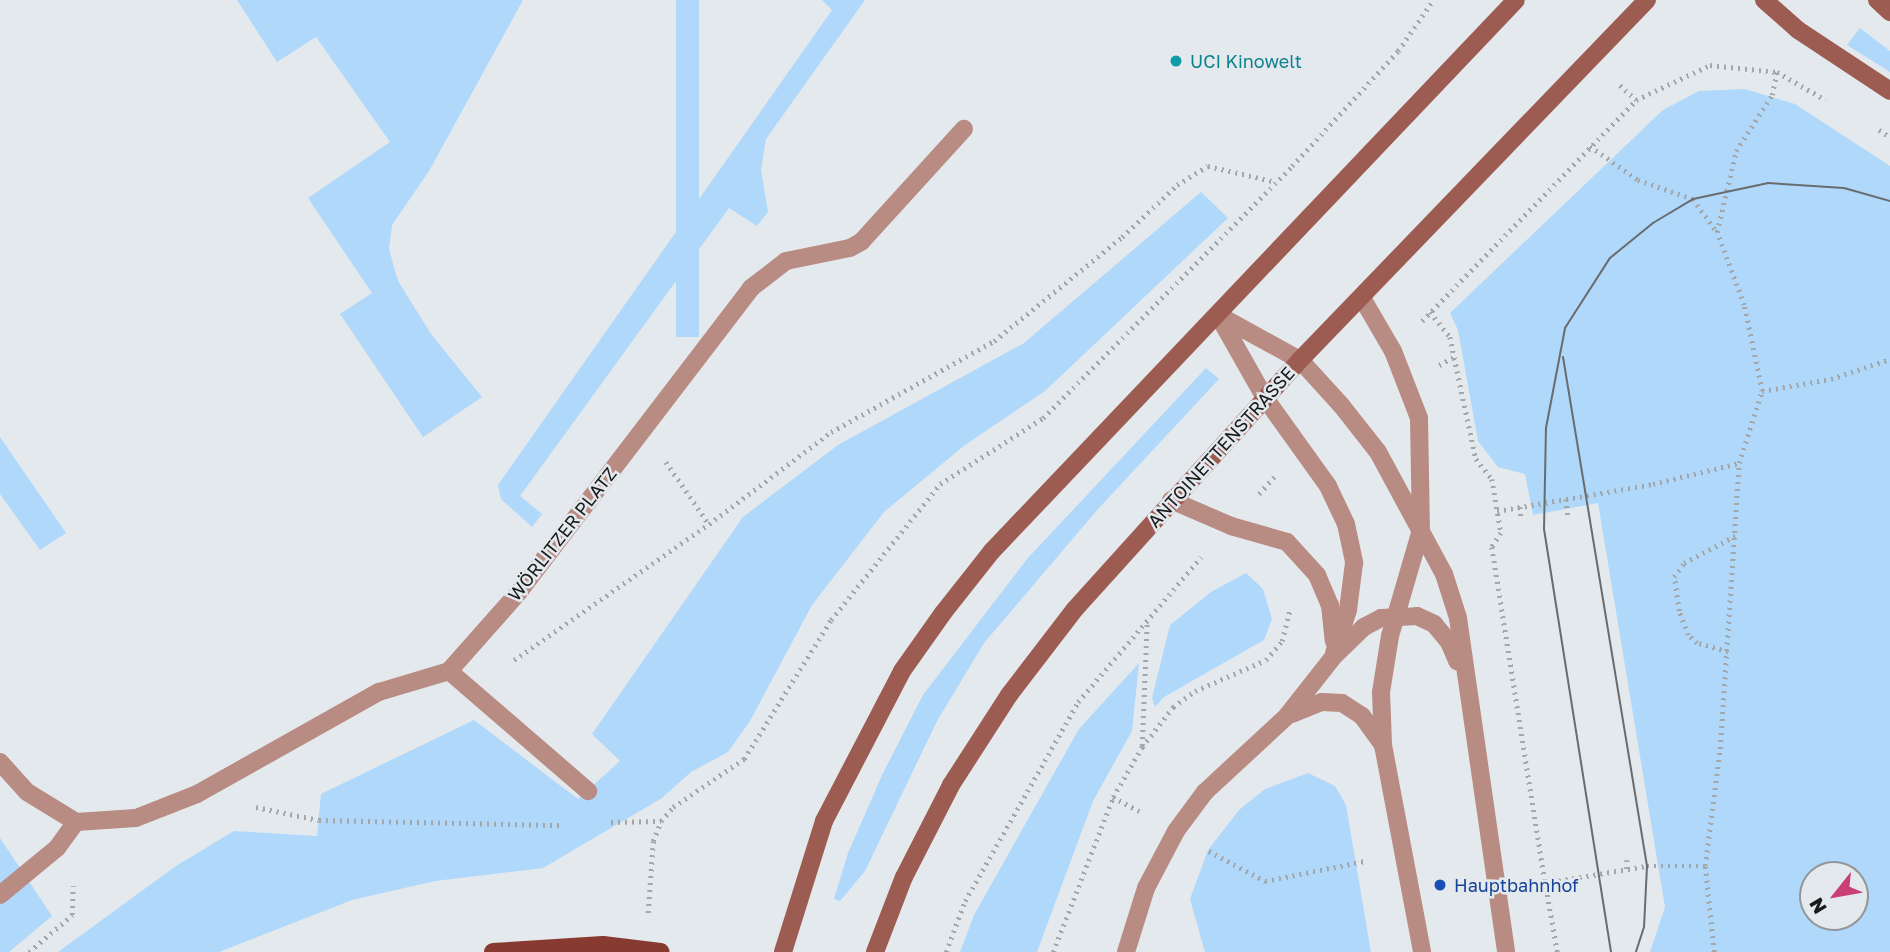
<!DOCTYPE html>
<html>
<head>
<meta charset="utf-8">
<style>
	body { margin:0 }
	#map { position:relative; width:1890px; height:952px; overflow:hidden; background:#e4e9ed; font-family:"Golos Text",sans-serif }
	div>[style] { position:absolute }
	[style*='--x'] { left:calc(var(--x)*1px); top:calc(var(--y)*1px); width:calc(var(--w)*1px); rotate:calc(var(--a)*1deg) }
	.green>* { inset:0; background:#afd8fb; transform-origin:0 0 }
	.path>* { height:4.5px; margin-top:-2.25px; transform-origin:0; background:repeating-linear-gradient(90deg,#a3a7aa 0 2px,transparent 0 7px) }
	.lane>* { height:18px; margin:-9px; padding:0 9px; transform-origin:9px; border-radius:9px; background:#b88b83 }
	.street>* { height:18px; margin:-9px; padding:0 9px; transform-origin:9px; border-radius:9px; background:#b88b83 }
	.secondary>* { height:18px; margin:-9px; padding:0 9px; transform-origin:9px; border-radius:9px; background:#9d5c52 }
	.primary>* { height:18px; margin:-9px; padding:0 9px; transform-origin:9px; border-radius:9px; background:#873a30 }
	.tram>* { height:2px; margin:-1px; padding:0 1px; transform-origin:1px; border-radius:1px; background:#686c6e }
	.dots>* { width:19px; height:19px; translate:-50% -50%; box-sizing:border-box; border:4px solid #e4e9ed; border-radius:50% }
	span { translate:-50% -50%; white-space:nowrap; text-align:center; line-height:1.15; -webkit-text-stroke:5px #e4e9ed; paint-order:stroke }
	.culture-label { font-size:18px; color:#0d838f }
	.left { translate:0 -50%; text-align:left }
	.street-label { font-size:18px; color:#181a1b }
	.transit-label { font-size:18px; color:#164399 }
	.north { position:absolute; left:1799px; top:861px; width:70px; height:70px; box-sizing:border-box; background:#e4e9ed; border:2px solid #929699; border-radius:50%; rotate:239deg; font-size:19px; font-weight:700; line-height:28px; text-align:center; color:#181a1b }
	.north::after { content:''; display:block; margin:auto; width:24px; height:32px; background:#c93e73; clip-path:polygon(50% 0,100% 100%,50% 72%,0 100%) }
</style>
</head>
<body>
<div id="map">
	<div class="green">
		<i style="clip-path:polygon(237px 0,523px 0,429px 171px,392px 225px,389px 249px,398px 281px,431px 334px,482px 397px,423px 437px,340px 314px,372px 293px,308px 198px,390px 142px,316px 37px,277px 62px)"></i>
		<i style="left:676px;top:0;width:23px;height:337px"></i>
		<i style="clip-path:polygon(822px 0,865px 0,766px 139px,761px 170px,768px 212px,757px 226px,729px 208px,520px 496px,542px 514px,532px 527px,501px 499px,498px 485px,832px 10px)"></i>
		<i style="clip-path:polygon(1860px 28px,1890px 51px,1890px 72px,1847px 45px)"></i>
		<i style="clip-path:polygon(evenodd,1744px 89px,1795px 104px,1890px 166px,1890px 952px,1650px 952px,1665px 907px,1598px 503px,1533px 515px,1525px 474px,1498px 467px,1478px 441px,1458px 330px,1450px 313px,1663px 110px,1699px 91px,1744px 89px,1813px 875px,1855px 875px,1855px 917px,1813px 917px,1813px 875px)"></i>
		<i style="clip-path:polygon(1201px 192px,1228px 218px,1045px 391px,965px 445px,884px 512px,812px 605px,750px 721px,728px 752px,691px 772px,662px 798px,543px 868px,435px 881px,352px 900px,219px 952px,58px 952px,176px 866px,234px 831px,317px 836px,321px 794px,474px 720px,578px 799px,620px 761px,592px 734px,743px 517px,838px 445px,1024px 343px)"></i>
		<i style="clip-path:polygon(1206px 368px,1219px 379px,1098px 509px,984px 643px,937px 721px,865px 871px,840px 901px,834px 899px,848px 853px,883px 773px,923px 695px,1027px 559px)"></i>
		<i style="clip-path:polygon(0 437px,66px 533px,40px 550px,0 494px)"></i>
		<i style="clip-path:polygon(1246px 573px,1263px 589px,1272px 619px,1264px 640px,1164px 697px,1155px 707px,1152px 698px,1170px 625px,1211px 592px)"></i>
		<i style="clip-path:polygon(1139px 663px,1132px 731px,1093px 801px,1037px 952px,960px 952px,974px 915px,1079px 729px)"></i>
		<i style="clip-path:polygon(1308px 773px,1335px 786px,1346px 805px,1371px 952px,1205px 952px,1190px 899px,1208px 850px,1239px 810px,1265px 789px)"></i>
		<i style="clip-path:polygon(0 838px,52px 916px,9px 952px,0 952px)"></i>
	</div>
	<div class="path">
		<i style="--x:1620;--y:85;--w:22;--a:43"></i>
		<i style="--x:1879;--y:130;--w:13;--a:32"></i>
		<i style="--x:1590;--y:146;--w:59;--a:35.3"></i>
		<i style="--x:1638;--y:180;--w:58;--a:19.1"></i>
		<i style="--x:1693;--y:199;--w:39;--a:54"></i>
		<i style="--x:1430;--y:312;--w:32;--a:51"></i>
		<i style="--x:1450;--y:337;--w:125;--a:78"></i>
		<i style="--x:1476;--y:459;--w:26;--a:51"></i>
		<i style="--x:1492;--y:479;--w:55;--a:80.5"></i>
		<i style="--x:1501;--y:533;--w:17;--a:123"></i>
		<i style="--x:1492;--y:547;--w:340;--a:81"></i>
		<i style="--x:1422;--y:321;--w:308;--a:-45.9"></i>
		<i style="--x:1636;--y:100;--w:82;--a:-25.3"></i>
		<i style="--x:1710;--y:65;--w:67;--a:6"></i>
		<i style="--x:1777;--y:72;--w:56;--a:29.7"></i>
		<i style="--x:1439;--y:365;--w:17;--a:-28"></i>
		<i style="--x:1762;--y:391;--w:70;--a:-9.9"></i>
		<i style="--x:1831;--y:379;--w:62;--a:-18.7"></i>
		<i style="--x:666;--y:462;--w:75;--a:55.3"></i>
		<i style="--x:1259;--y:494;--w:23;--a:-49"></i>
		<i style="--x:1566;--y:499;--w:16;--a:83"></i>
		<i style="--x:1520;--y:507;--w:9;--a:84"></i>
		<i style="--x:1497;--y:511;--w:158;--a:-9.8"></i>
		<i style="--x:1653;--y:484;--w:89;--a:-13.7"></i>
		<i style="--x:1728;--y:652;--w:32;--a:-164"></i>
		<i style="--x:1697;--y:643;--w:12;--a:-138"></i>
		<i style="--x:1688;--y:635;--w:26;--a:-111"></i>
		<i style="--x:1679;--y:611;--w:34;--a:-98"></i>
		<i style="--x:1674;--y:577;--w:17;--a:-54"></i>
		<i style="--x:1684;--y:563;--w:58;--a:-27.9"></i>
		<i style="--x:514;--y:660;--w:238;--a:-34.9"></i>
		<i style="--x:709;--y:524;--w:153;--a:-37"></i>
		<i style="--x:831;--y:432;--w:187;--a:-29.2"></i>
		<i style="--x:994;--y:341;--w:165;--a:-39.1"></i>
		<i style="--x:1122;--y:237;--w:76;--a:-43.4"></i>
		<i style="--x:1177;--y:185;--w:36;--a:-32"></i>
		<i style="--x:1208;--y:166;--w:70;--a:13.2"></i>
		<i style="--x:1142;--y:746;--w:124;--a:-87.7"></i>
		<i style="--x:1113;--y:797;--w:34;--a:28"></i>
		<i style="--x:256;--y:807;--w:64;--a:11.7"></i>
		<i style="--x:319;--y:820;--w:245;--a:1.2"></i>
		<i style="--x:611;--y:822;--w:50;--a:-1.1"></i>
		<i style="--x:1209;--y:851;--w:64;--a:28.2"></i>
		<i style="--x:1265;--y:881;--w:102;--a:-11.3"></i>
		<i style="--x:1627;--y:860;--w:10;--a:90"></i>
		<i style="--x:648;--y:913;--w:72;--a:-86"></i>
		<i style="--x:653;--y:841;--w:22;--a:-68"></i>
		<i style="--x:661;--y:821;--w:18;--a:-49"></i>
		<i style="--x:673;--y:807;--w:86;--a:-34.1"></i>
		<i style="--x:744;--y:759;--w:164;--a:-58"></i>
		<i style="--x:831;--y:620;--w:174;--a:-51.3"></i>
		<i style="--x:940;--y:484;--w:122;--a:-32.7"></i>
		<i style="--x:1043;--y:418;--w:354;--a:-45.3"></i>
		<i style="--x:1292;--y:166;--w:156;--a:-47.3"></i>
		<i style="--x:1398;--y:51;--w:62;--a:-55.5"></i>
		<i style="--x:29;--y:952;--w:57;--a:-40.7"></i>
		<i style="--x:72;--y:915;--w:29;--a:-88"></i>
		<i style="--x:946;--y:952;--w:54;--a:-69.6"></i>
		<i style="--x:965;--y:901;--w:229;--a:-60.4"></i>
		<i style="--x:1078;--y:702;--w:190;--a:-49.7"></i>
		<i style="--x:1053;--y:952;--w:166;--a:-68.8"></i>
		<i style="--x:1113;--y:797;--w:58;--a:-59.9"></i>
		<i style="--x:1142;--y:747;--w:51;--a:-52.2"></i>
		<i style="--x:1173;--y:707;--w:27;--a:-36"></i>
		<i style="--x:1195;--y:691;--w:77;--a:-23.6"></i>
		<i style="--x:1266;--y:660;--w:25;--a:-50"></i>
		<i style="--x:1282;--y:641;--w:30;--a:-76"></i>
		<i style="--x:1557;--y:952;--w:70;--a:-99.9"></i>
		<i style="--x:1545;--y:883;--w:103;--a:-9.5"></i>
		<i style="--x:1647;--y:866;--w:58;--a:0"></i>
		<i style="--x:1714;--y:952;--w:86;--a:-96"></i>
		<i style="--x:1705;--y:866;--w:118;--a:-82.7"></i>
		<i style="--x:1720;--y:749;--w:287;--a:-86.2"></i>
		<i style="--x:1739;--y:463;--w:76;--a:-72.3"></i>
		<i style="--x:1762;--y:391;--w:88;--a:-101.8"></i>
		<i style="--x:1744;--y:305;--w:78;--a:-110.3"></i>
		<i style="--x:1717;--y:232;--w:83;--a:-76.8"></i>
		<i style="--x:1736;--y:151;--w:67;--a:-57.3"></i>
		<i style="--x:1772;--y:95;--w:24;--a:-78"></i>
	</div>
	<div class="lane">
		<i style="--x:1362;--y:298;--w:61;--a:59.7"></i>
		<i style="--x:1393;--y:351;--w:72;--a:68.8"></i>
		<i style="--x:1419;--y:418;--w:112;--a:89"></i>
		<i style="--x:1421;--y:530;--w:110;--a:106.3"></i>
		<i style="--x:1390;--y:636;--w:57;--a:99.1"></i>
		<i style="--x:1381;--y:692;--w:53;--a:87.8"></i>
		<i style="--x:1383;--y:745;--w:211;--a:79.3"></i>
		<i style="--x:1218;--y:315;--w:94;--a:28.8"></i>
		<i style="--x:1300;--y:360;--w:61;--a:47.7"></i>
		<i style="--x:1341;--y:405;--w:60;--a:51.8"></i>
		<i style="--x:1378;--y:452;--w:139;--a:61.6"></i>
		<i style="--x:1444;--y:574;--w:46;--a:72.3"></i>
		<i style="--x:1458;--y:618;--w:337;--a:81.8"></i>
		<i style="--x:1218;--y:315;--w:95;--a:60.5"></i>
		<i style="--x:1265;--y:398;--w:108;--a:54.4"></i>
		<i style="--x:1328;--y:486;--w:42;--a:64.7"></i>
		<i style="--x:1346;--y:524;--w:40;--a:78"></i>
		<i style="--x:1354;--y:563;--w:47;--a:97.3"></i>
		<i style="--x:1348;--y:610;--w:45;--a:108"></i>
		<i style="--x:1171;--y:500;--w:65;--a:23.4"></i>
		<i style="--x:1231;--y:526;--w:58;--a:15.9"></i>
		<i style="--x:1287;--y:542;--w:45;--a:47.7"></i>
		<i style="--x:1317;--y:575;--w:33;--a:67"></i>
		<i style="--x:1330;--y:605;--w:36;--a:84"></i>
		<i style="--x:449;--y:671;--w:184;--a:40.8"></i>
		<i style="--x:1292;--y:714;--w:32;--a:-22"></i>
		<i style="--x:1322;--y:702;--w:20;--a:3"></i>
		<i style="--x:1342;--y:703;--w:24;--a:33"></i>
		<i style="--x:1362;--y:716;--w:36;--a:54"></i>
		<i style="--x:0;--y:762;--w:40;--a:48"></i>
		<i style="--x:27;--y:792;--w:57;--a:31.5"></i>
		<i style="--x:76;--y:822;--w:60;--a:-3.8"></i>
		<i style="--x:136;--y:818;--w:66;--a:-21.5"></i>
		<i style="--x:197;--y:794;--w:209;--a:-29.3"></i>
		<i style="--x:379;--y:692;--w:73;--a:-16.7"></i>
		<i style="--x:449;--y:671;--w:104;--a:-48.5"></i>
		<i style="--x:518;--y:593;--w:384;--a:-52.6"></i>
		<i style="--x:751;--y:288;--w:44;--a:-37.6"></i>
		<i style="--x:786;--y:261;--w:65;--a:-11.5"></i>
		<i style="--x:850;--y:248;--w:13;--a:-29"></i>
		<i style="--x:861;--y:242;--w:153;--a:-47.7"></i>
		<i style="--x:1126;--y:952;--w:67;--a:-72.6"></i>
		<i style="--x:1146;--y:888;--w:64;--a:-62.2"></i>
		<i style="--x:1176;--y:831;--w:49;--a:-53.4"></i>
		<i style="--x:1205;--y:792;--w:110;--a:-42.8"></i>
		<i style="--x:1286;--y:717;--w:78;--a:-51.8"></i>
		<i style="--x:1334;--y:656;--w:42;--a:-44"></i>
		<i style="--x:1364;--y:627;--w:19;--a:-28"></i>
		<i style="--x:1381;--y:618;--w:36;--a:-3"></i>
		<i style="--x:1417;--y:616;--w:19;--a:25"></i>
		<i style="--x:1434;--y:624;--w:23;--a:50"></i>
		<i style="--x:1449;--y:642;--w:21;--a:67"></i>
	</div>
	<div class="street">
		<i style="--x:0;--y:895;--w:74;--a:-39.5"></i>
		<i style="--x:57;--y:848;--w:32;--a:-54"></i>
	</div>
	<div class="secondary">
		<i style="--x:1764;--y:0;--w:45;--a:41.4"></i>
		<i style="--x:1798;--y:30;--w:110;--a:33.5"></i>
		<i style="--x:1877;--y:0;--w:18;--a:43"></i>
		<i style="--x:783;--y:952;--w:137;--a:-72.6"></i>
		<i style="--x:824;--y:821;--w:169;--a:-62.5"></i>
		<i style="--x:902;--y:671;--w:71;--a:-54.7"></i>
		<i style="--x:943;--y:613;--w:79;--a:-51.7"></i>
		<i style="--x:992;--y:551;--w:760;--a:-46.44"></i>
		<i style="--x:875;--y:952;--w:80;--a:-68.9"></i>
		<i style="--x:904;--y:877;--w:103;--a:-62.9"></i>
		<i style="--x:951;--y:785;--w:107;--a:-57.2"></i>
		<i style="--x:1009;--y:695;--w:108;--a:-52.5"></i>
		<i style="--x:1075;--y:609;--w:336;--a:-47.9"></i>
		<i style="--x:1300;--y:360;--w:500;--a:-46.05"></i>
	</div>
	<div class="primary">
		<i style="--x:493;--y:952;--w:110;--a:-3.6"></i>
		<i style="--x:603;--y:945;--w:58;--a:6.9"></i>
	</div>
	<div class="tram">
		<i style="--x:1563;--y:357;--w:516;--a:80.63"></i>
		<i style="--x:1647;--y:866;--w:61;--a:92.8"></i>
		<i style="--x:1644;--y:927;--w:26;--a:108"></i>
		<i style="--x:1611;--y:952;--w:427;--a:-99"></i>
		<i style="--x:1544;--y:530;--w:102;--a:-88.9"></i>
		<i style="--x:1546;--y:428;--w:102;--a:-79.2"></i>
		<i style="--x:1565;--y:328;--w:83;--a:-57.3"></i>
		<i style="--x:1610;--y:258;--w:55;--a:-39.1"></i>
		<i style="--x:1653;--y:223;--w:47;--a:-31"></i>
		<i style="--x:1693;--y:199;--w:77;--a:-12"></i>
		<i style="--x:1768;--y:183;--w:76;--a:3.8"></i>
		<i style="--x:1844;--y:188;--w:48;--a:15.8"></i>
	</div>
	<div class="dots">
		<i style="left:1176px;top:61px;background:#0f9aa8"></i>
		<i style="left:1440px;top:885px;background:#1a4fb4"></i>
	</div>
	<div class="culture-label">
		<span class="left" style="left:1190px;top:61px">UCI Kinowelt</span>
	</div>
	<div class="street-label">
		<span style="left:1221px;top:447px;rotate:-48deg">ANTOINETTENSTRASSE</span>
		<span style="left:562px;top:534px;rotate:-52deg">WÖRLITZER PLATZ</span>
	</div>
	<div class="transit-label">
		<span class="left" style="left:1454px;top:885px">Hauptbahnhof</span>
	</div>
	<div class="north">N</div>
</div>
</body>
</html>
